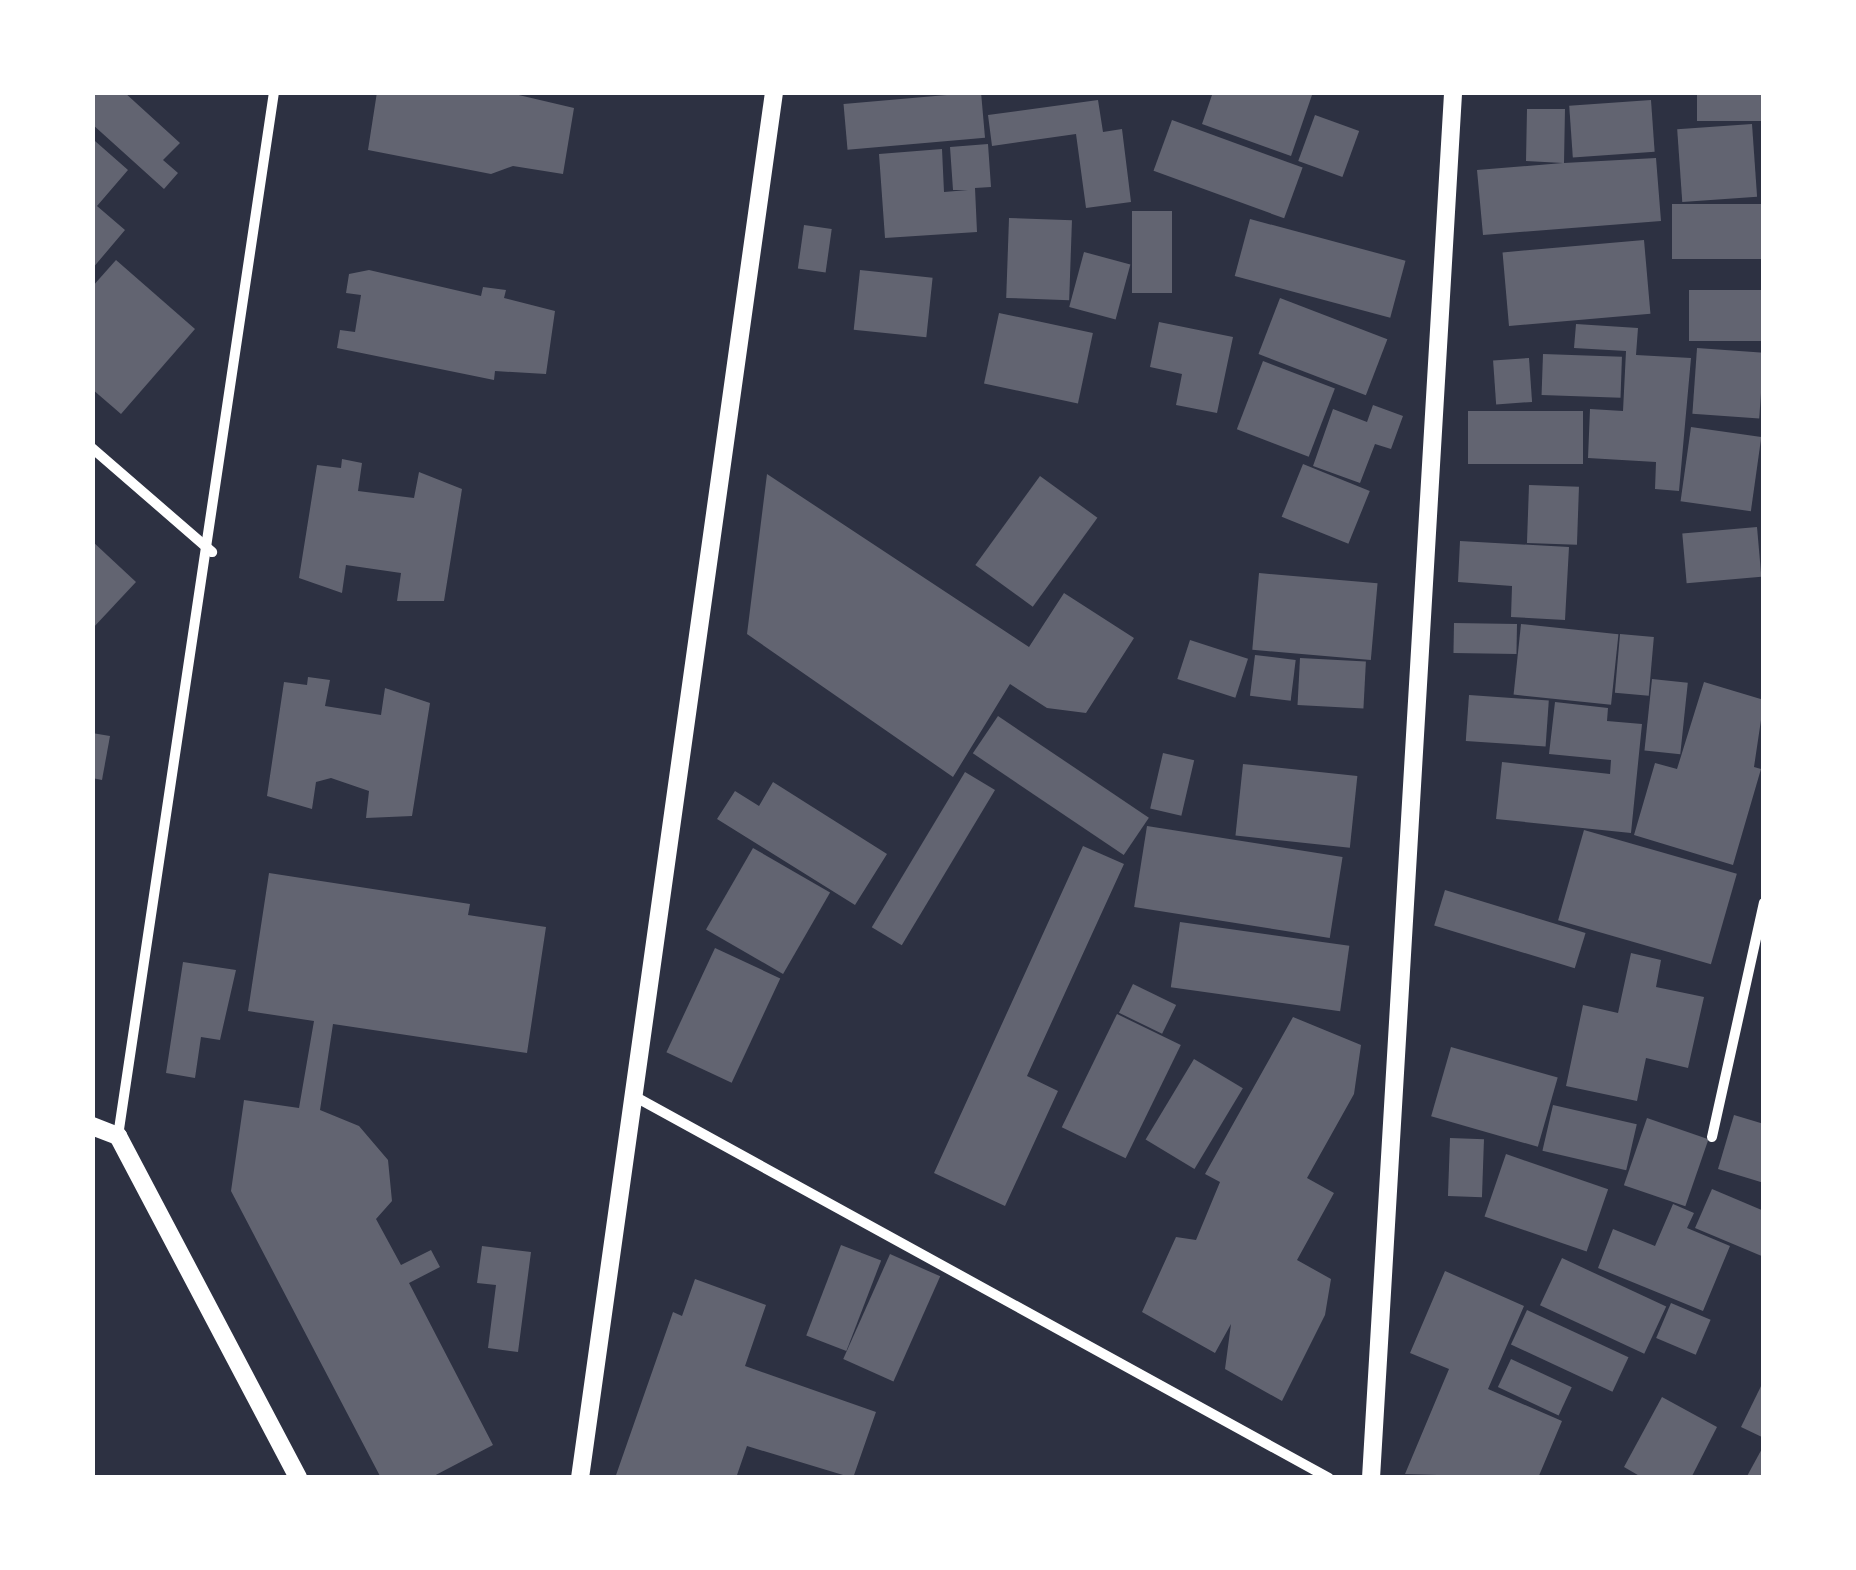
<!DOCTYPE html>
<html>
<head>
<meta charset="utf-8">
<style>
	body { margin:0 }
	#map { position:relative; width:1856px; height:1570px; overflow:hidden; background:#2d3142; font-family:"Exo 2",sans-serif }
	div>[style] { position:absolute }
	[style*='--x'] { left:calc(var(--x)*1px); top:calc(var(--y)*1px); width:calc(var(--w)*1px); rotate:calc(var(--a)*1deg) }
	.building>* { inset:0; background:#626471; transform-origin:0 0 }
	.minor>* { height:10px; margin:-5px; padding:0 5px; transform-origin:5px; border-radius:5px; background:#fff }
	.tertiary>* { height:18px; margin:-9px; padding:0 9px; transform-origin:9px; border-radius:9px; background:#fff }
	span { translate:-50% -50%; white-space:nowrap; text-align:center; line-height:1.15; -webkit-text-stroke:8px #fff; paint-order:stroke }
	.frame { position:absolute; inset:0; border:95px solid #fff; pointer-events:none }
</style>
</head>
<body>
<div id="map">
	<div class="building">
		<i style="clip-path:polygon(92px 92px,124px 92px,180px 143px,163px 160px,178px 173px,164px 189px,92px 124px)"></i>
		<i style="clip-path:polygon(377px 92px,506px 92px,574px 108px,563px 174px,513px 166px,491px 174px,368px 150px)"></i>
		<i style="left:981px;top:92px;width:46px;height:138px;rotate:85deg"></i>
		<i style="clip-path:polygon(1213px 92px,1313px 92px,1291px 156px,1202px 124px)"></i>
		<i style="left:1764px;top:94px;width:27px;height:67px;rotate:90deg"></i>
		<i style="clip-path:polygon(1098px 100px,1103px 132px,1122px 129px,1131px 202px,1086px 208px,1076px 134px,992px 146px,988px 115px)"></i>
		<i style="left:1651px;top:100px;width:52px;height:82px;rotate:86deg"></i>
		<i style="clip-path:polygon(1527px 109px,1565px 109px,1564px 163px,1656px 158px,1661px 221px,1483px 235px,1477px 170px,1563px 163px,1526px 161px)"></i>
		<i style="left:1315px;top:115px;width:47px;height:49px;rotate:20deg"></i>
		<i style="left:1172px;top:120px;width:139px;height:54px;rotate:20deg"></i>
		<i style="left:1752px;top:124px;width:73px;height:75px;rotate:86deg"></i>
		<i style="clip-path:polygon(95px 141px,128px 170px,97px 206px,125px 230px,92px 269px)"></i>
		<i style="clip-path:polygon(988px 144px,991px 187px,975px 188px,977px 232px,885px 238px,879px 154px,942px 149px,944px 192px,968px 190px,953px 190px,950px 147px)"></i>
		<i style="left:1764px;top:204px;width:55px;height:92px;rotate:90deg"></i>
		<i style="left:1132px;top:211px;width:40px;height:82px"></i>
		<i style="left:1009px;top:218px;width:63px;height:80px;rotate:2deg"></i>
		<i style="left:1250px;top:219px;width:161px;height:59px;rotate:15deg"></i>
		<i style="left:804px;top:225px;width:28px;height:44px;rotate:8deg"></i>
		<i style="left:1644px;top:240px;width:74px;height:142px;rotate:85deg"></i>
		<i style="left:1084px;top:252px;width:48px;height:57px;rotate:15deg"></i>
		<i style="clip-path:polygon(116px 260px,195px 329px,121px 414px,92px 389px,92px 287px)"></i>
		<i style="clip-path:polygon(369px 270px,481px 296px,483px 287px,506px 290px,504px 298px,555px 311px,546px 374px,495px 371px,494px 380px,337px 348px,340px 330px,355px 332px,361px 295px,346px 293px,349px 274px)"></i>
		<i style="left:860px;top:270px;width:73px;height:60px;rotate:6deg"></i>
		<i style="left:1764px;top:290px;width:51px;height:75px;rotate:90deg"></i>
		<i style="left:1280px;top:298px;width:115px;height:60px;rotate:21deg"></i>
		<i style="left:999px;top:313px;width:96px;height:72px;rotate:12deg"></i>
		<i style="clip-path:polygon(1159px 322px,1233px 337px,1217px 413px,1176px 405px,1182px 374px,1150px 367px)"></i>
		<i style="clip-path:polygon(1576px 324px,1638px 328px,1636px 355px,1691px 358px,1679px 491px,1655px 489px,1656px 462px,1588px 458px,1590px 409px,1623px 411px,1626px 351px,1574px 348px)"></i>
		<i style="left:1697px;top:348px;width:67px;height:66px;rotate:4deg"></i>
		<i style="left:1543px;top:354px;width:79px;height:41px;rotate:2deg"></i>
		<i style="left:1529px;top:358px;width:44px;height:36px;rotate:86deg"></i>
		<i style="left:1263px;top:361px;width:77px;height:73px;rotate:21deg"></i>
		<i style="clip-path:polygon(1373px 405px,1403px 416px,1391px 449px,1375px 444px,1360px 483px,1313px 466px,1333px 409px,1367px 422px)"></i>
		<i style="left:1468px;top:411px;width:115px;height:53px"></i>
		<i style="left:1691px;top:427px;width:71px;height:75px;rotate:8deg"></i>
		<i style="clip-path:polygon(342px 459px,362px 463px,358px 491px,414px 498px,419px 472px,462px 489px,444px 601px,397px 601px,401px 573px,346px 565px,342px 593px,299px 578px,317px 465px,341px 468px)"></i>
		<i style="left:1303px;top:464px;width:72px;height:57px;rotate:22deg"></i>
		<i style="clip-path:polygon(767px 474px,1029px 647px,1064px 593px,1134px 638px,1086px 713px,1047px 708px,1010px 684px,953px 777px,747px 634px)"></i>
		<i style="left:1040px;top:476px;width:71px;height:110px;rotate:36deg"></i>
		<i style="left:1529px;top:485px;width:50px;height:58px;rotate:2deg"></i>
		<i style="left:1757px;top:527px;width:50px;height:75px;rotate:85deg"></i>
		<i style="clip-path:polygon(92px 541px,136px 582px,92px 629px)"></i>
		<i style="clip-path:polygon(1460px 541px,1569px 547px,1565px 620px,1511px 617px,1512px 586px,1458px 582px)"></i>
		<i style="left:1259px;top:573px;width:119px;height:77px;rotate:5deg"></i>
		<i style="left:1454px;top:623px;width:63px;height:30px;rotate:1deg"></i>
		<i style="left:1521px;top:624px;width:98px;height:71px;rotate:6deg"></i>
		<i style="left:1620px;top:634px;width:34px;height:59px;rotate:5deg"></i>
		<i style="left:1190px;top:640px;width:61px;height:41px;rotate:18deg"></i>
		<i style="left:1255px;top:655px;width:41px;height:41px;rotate:7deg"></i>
		<i style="left:1300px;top:658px;width:66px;height:47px;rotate:3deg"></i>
		<i style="clip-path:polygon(308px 677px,330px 680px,325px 706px,381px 715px,385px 688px,430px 703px,412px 816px,366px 818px,369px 791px,331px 778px,316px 782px,312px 809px,267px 796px,284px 682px,307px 685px)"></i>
		<i style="left:1652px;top:679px;width:36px;height:72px;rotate:6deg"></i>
		<i style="clip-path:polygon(1704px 682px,1764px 700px,1754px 767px,1761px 769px,1733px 865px,1634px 835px,1655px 763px,1677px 769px)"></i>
		<i style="left:1469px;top:695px;width:80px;height:46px;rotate:4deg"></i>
		<i style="clip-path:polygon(1555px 702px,1608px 708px,1607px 721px,1642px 724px,1631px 833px,1496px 819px,1502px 762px,1610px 774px,1611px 760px,1549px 754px)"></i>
		<i style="left:998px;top:716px;width:182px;height:45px;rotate:34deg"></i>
		<i style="clip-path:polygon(92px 733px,110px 736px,102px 780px,92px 778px)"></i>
		<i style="left:1163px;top:753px;width:32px;height:57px;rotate:13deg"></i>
		<i style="left:1243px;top:764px;width:115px;height:72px;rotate:6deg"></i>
		<i style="left:965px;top:772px;width:35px;height:181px;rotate:31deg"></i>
		<i style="clip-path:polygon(773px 782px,887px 854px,855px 905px,717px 819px,735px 791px,759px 806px)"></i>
		<i style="left:1147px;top:826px;width:198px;height:82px;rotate:9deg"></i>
		<i style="left:1584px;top:830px;width:159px;height:94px;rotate:16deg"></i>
		<i style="clip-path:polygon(1083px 846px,1124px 864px,1027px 1076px,1058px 1091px,1005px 1206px,934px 1173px)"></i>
		<i style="left:753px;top:848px;width:89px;height:94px;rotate:30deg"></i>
		<i style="clip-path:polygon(269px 873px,470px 904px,468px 915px,546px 927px,527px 1053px,333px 1024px,320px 1110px,359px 1126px,388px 1160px,392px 1201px,376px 1219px,401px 1265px,431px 1250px,440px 1267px,409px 1283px,493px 1445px,430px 1478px,381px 1478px,231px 1191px,244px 1100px,299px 1108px,314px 1021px,248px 1011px)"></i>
		<i style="left:1445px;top:890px;width:147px;height:37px;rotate:17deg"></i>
		<i style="left:1180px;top:922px;width:171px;height:66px;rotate:8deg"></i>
		<i style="left:715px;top:948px;width:72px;height:115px;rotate:25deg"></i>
		<i style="clip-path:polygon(1631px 953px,1661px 960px,1656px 987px,1704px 997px,1688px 1068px,1646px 1058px,1637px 1101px,1566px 1086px,1583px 1005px,1618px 1013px)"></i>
		<i style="clip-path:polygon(183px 962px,236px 970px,220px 1040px,201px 1037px,195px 1078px,166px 1073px)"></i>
		<i style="left:1133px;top:984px;width:48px;height:32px;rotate:26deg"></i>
		<i style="left:1117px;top:1014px;width:71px;height:126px;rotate:26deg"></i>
		<i style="clip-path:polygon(1293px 1017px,1361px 1045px,1354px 1094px,1307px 1178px,1334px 1193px,1297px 1260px,1331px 1279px,1325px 1315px,1282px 1401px,1225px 1369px,1231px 1324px,1215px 1353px,1142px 1312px,1176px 1237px,1196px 1240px,1220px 1182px,1205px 1174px)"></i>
		<i style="left:1451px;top:1047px;width:111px;height:72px;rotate:16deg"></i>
		<i style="left:1194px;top:1059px;width:57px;height:94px;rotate:31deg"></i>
		<i style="left:1553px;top:1105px;width:86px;height:47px;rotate:13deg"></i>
		<i style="clip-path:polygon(1734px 1115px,1764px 1124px,1764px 1183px,1718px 1169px)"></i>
		<i style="left:1647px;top:1118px;width:65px;height:71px;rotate:19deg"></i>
		<i style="left:1450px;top:1138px;width:34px;height:58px;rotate:2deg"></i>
		<i style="left:1506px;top:1154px;width:108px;height:66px;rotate:19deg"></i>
		<i style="clip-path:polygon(1712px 1189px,1764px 1211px,1764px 1257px,1695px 1228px)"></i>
		<i style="clip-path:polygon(1673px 1204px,1694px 1213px,1687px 1228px,1730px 1246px,1703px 1311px,1598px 1268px,1613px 1229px,1655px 1246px)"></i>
		<i style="left:841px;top:1245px;width:43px;height:97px;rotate:21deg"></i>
		<i style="clip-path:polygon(482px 1246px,531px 1252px,518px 1352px,488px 1348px,496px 1285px,477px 1283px)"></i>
		<i style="left:890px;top:1254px;width:55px;height:115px;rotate:24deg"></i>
		<i style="left:1562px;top:1258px;width:115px;height:52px;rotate:25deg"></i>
		<i style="clip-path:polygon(1445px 1271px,1524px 1306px,1488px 1389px,1562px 1421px,1538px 1478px,1405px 1474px,1449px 1369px,1410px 1353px)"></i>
		<i style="clip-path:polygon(695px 1279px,766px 1305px,745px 1366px,876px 1412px,853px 1478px,747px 1446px,736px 1478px,615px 1478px,673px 1312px,682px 1316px)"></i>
		<i style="left:1671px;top:1303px;width:43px;height:38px;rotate:23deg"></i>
		<i style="left:1527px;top:1310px;width:112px;height:38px;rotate:25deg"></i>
		<i style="left:1511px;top:1359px;width:67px;height:31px;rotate:25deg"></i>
		<i style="clip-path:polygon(1764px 1380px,1764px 1438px,1741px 1427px)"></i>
		<i style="clip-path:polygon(1662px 1397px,1717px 1427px,1691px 1478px,1643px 1478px,1624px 1467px)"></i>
		<i style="clip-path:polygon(1764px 1445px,1764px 1478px,1746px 1478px)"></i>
	</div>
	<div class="minor">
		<i style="--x:92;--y:448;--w:159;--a:40.9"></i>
		<i style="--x:632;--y:1095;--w:795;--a:28.79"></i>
		<i style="--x:118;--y:1136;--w:1056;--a:-81.5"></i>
		<i style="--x:1712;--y:1137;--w:240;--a:-77.5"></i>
	</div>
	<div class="tertiary">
		<i style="--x:92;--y:1126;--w:28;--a:21"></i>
		<i style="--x:118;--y:1136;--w:386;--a:62.2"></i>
		<i style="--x:580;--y:1478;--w:1400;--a:-82.03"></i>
		<i style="--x:1371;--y:1478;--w:1388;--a:-86.61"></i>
	</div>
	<div class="frame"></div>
</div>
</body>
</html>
